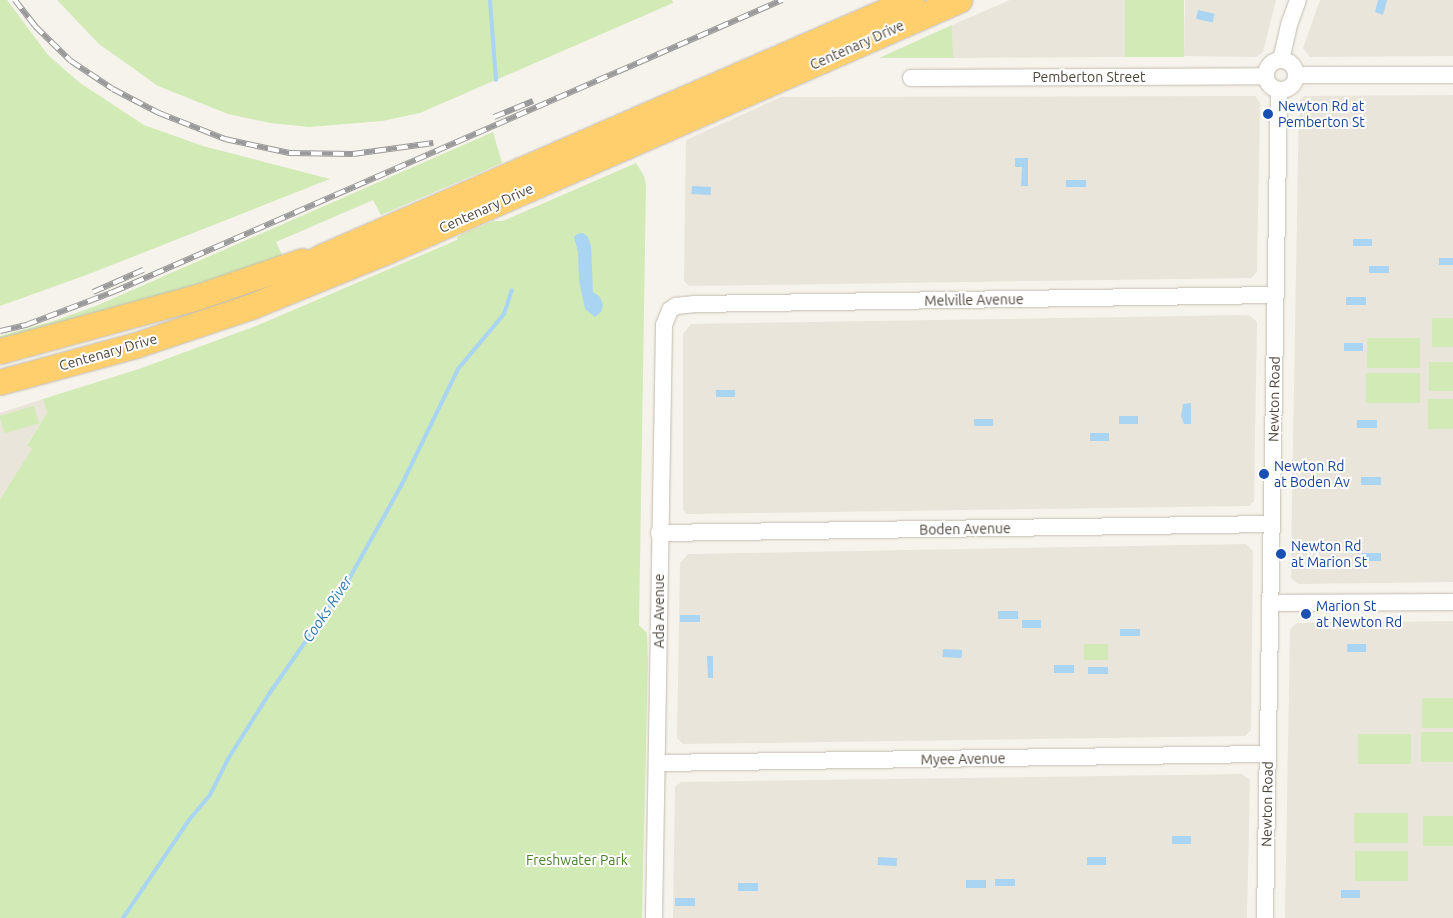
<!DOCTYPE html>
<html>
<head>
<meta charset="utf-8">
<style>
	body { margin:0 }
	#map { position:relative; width:1453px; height:918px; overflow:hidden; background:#f6f3ec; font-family:Ubuntu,sans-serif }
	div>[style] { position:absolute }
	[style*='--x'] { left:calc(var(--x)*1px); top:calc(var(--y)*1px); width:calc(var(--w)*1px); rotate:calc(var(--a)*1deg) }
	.residential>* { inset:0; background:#eae5da }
	.green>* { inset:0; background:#d2eab5; transform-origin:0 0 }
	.water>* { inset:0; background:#a9d4f2; transform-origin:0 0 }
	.stream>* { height:4px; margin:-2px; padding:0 2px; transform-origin:2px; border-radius:2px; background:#a9d4f2 }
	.roads { filter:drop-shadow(0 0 1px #c2bbae) drop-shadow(0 0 1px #c2bbae) }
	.minor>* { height:16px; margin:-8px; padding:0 8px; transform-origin:8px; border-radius:8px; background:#fff }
	.minor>.ring { margin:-8px; padding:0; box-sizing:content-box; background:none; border:16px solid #fff; border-radius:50% }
	.highway>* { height:25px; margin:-12.5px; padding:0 12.5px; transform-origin:12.5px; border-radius:12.5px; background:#ffcf6e }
	.rail>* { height:5.5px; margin-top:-2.75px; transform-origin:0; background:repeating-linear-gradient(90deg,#fff 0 11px,#9a9a9a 0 22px); box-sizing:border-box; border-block:1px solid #9a9a9a }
	.dots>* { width:14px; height:14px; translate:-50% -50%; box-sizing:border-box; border:2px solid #fff; border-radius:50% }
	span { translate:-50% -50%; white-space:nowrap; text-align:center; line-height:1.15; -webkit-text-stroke:4px #fff; paint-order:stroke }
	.street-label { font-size:14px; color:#4b4439 }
	.transit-label { font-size:14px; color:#164399 }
	.left { translate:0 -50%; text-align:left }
	.park-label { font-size:14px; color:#4a7f2a }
	.water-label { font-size:15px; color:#2e7ab2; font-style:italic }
</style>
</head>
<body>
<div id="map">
	<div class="residential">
		<i style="clip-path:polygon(1010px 0,1125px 0,1126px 57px,953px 58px,952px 25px)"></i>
		<i style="clip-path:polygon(1185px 0,1276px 0,1263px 52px,1256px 57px,1184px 56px)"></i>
		<i style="clip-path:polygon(1320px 0,1453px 0,1453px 56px,1310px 57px,1303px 48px)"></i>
		<i style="clip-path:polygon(1453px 95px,1453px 582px,1298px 584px,1291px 578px,1291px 559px,1299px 101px,1304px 96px)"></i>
		<i style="clip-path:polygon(1255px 96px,1260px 102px,1257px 272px,1251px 278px,689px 286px,684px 281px,686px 140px,781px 97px)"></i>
		<i style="clip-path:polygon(1249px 315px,1257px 322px,1254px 501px,1249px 506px,687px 514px,683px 510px,683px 334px,691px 324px)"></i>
		<i style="clip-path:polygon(43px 399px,47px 413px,27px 444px,33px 449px,0 499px,0 413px)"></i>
		<i style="clip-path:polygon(1246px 544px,1253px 551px,1251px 730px,1245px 736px,683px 744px,677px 738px,680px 563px,688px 554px)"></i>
		<i style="clip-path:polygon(1453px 621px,1453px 918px,1285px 918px,1290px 630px,1296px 623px)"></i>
		<i style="clip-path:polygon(1242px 774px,1250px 780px,1247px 918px,673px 918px,675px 787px,681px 782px)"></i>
	</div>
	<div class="green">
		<i style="clip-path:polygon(0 0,7px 0,48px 55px,80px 83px,144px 125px,203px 146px,330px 179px,89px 274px,0 306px)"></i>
		<i style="clip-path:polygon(57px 0,672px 0,673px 3px,420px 113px,382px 121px,309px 127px,270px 123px,228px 114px,158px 86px,99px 44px)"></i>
		<i style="left:1125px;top:0;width:59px;height:57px"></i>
		<i style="clip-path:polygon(952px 25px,953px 58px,879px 58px)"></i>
		<i style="clip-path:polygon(493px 132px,502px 163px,381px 215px,373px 200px,276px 242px,284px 259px,111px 314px,0 339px,0 336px,54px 321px,98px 305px)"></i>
		<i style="clip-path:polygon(636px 163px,644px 176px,646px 185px,639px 625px,647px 633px,648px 662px,642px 918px,0 918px,0 499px,32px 449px,27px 445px,47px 413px,43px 399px,139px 369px,256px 326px,457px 240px,457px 237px,469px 231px,493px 221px,503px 221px)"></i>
		<i style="left:1432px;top:318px;width:21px;height:29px"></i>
		<i style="left:1420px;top:338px;width:30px;height:53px;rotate:90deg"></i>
		<i style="left:1429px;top:362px;width:24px;height:29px"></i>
		<i style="left:1366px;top:373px;width:54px;height:30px"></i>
		<i style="left:1428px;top:399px;width:25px;height:30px"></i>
		<i style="left:34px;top:406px;width:18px;height:36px;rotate:74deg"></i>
		<i style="left:1108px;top:644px;width:16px;height:24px;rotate:90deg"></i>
		<i style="left:1422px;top:698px;width:31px;height:30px"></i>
		<i style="left:1421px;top:732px;width:32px;height:30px"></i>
		<i style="left:1358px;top:734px;width:53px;height:30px"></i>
		<i style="left:1408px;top:813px;width:30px;height:54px;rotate:90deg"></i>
		<i style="left:1423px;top:816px;width:30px;height:30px"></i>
		<i style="left:1355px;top:851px;width:53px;height:30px"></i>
	</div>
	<div class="water">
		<i style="clip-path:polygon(1378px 0,1387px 0,1383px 15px,1375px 12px)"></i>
		<i style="left:1198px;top:10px;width:17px;height:9px;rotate:13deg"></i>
		<i style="clip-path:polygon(1015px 158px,1028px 158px,1028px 186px,1021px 186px,1022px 167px,1015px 167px)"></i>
		<i style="left:1066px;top:180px;width:20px;height:7px"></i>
		<i style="left:692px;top:186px;width:19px;height:8px;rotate:3deg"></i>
		<i style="clip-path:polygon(583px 233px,588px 237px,591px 246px,593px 292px,600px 297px,603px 305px,601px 312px,595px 317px,585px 309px,579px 280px,578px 252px,574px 237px,577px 234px)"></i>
		<i style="left:1353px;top:239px;width:19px;height:7px"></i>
		<i style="left:1439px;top:258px;width:14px;height:7px"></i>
		<i style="left:1369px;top:266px;width:20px;height:7px"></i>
		<i style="left:1346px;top:297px;width:20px;height:8px"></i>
		<i style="left:1344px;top:343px;width:19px;height:8px"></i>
		<i style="left:716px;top:390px;width:19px;height:7px"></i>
		<i style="clip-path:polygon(1191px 403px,1191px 424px,1184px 424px,1181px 416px,1183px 404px)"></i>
		<i style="left:1119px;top:416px;width:19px;height:8px"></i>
		<i style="left:974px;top:419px;width:19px;height:7px"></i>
		<i style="left:1357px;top:420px;width:20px;height:8px"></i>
		<i style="left:1090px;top:433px;width:19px;height:8px"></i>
		<i style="left:1361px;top:477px;width:20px;height:8px"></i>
		<i style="left:1362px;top:553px;width:19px;height:8px"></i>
		<i style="left:998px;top:611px;width:20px;height:8px"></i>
		<i style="left:680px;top:615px;width:20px;height:7px"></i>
		<i style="left:1022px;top:620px;width:19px;height:8px"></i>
		<i style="left:1120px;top:629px;width:20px;height:7px"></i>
		<i style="left:1347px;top:644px;width:19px;height:8px"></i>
		<i style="left:943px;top:649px;width:19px;height:8px;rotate:3deg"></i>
		<i style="clip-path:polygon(707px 656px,713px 656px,713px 678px,708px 678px)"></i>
		<i style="left:1054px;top:665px;width:20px;height:8px"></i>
		<i style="left:1088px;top:667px;width:20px;height:7px"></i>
		<i style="left:1172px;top:836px;width:19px;height:8px"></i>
		<i style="left:878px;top:857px;width:19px;height:8px;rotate:3deg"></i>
		<i style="left:1087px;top:857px;width:19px;height:8px"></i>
		<i style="left:995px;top:879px;width:20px;height:7px"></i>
		<i style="left:966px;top:880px;width:20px;height:8px"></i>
		<i style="left:738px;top:883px;width:20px;height:8px"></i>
		<i style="left:1341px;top:890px;width:19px;height:8px"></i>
		<i style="left:675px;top:898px;width:20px;height:8px"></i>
	</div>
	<div class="stream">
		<i style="--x:490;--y:0;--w:80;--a:85.7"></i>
		<i style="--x:123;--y:918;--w:118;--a:-56"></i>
		<i style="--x:189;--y:820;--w:33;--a:-50"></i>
		<i style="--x:210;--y:795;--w:40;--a:-63.4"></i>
		<i style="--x:228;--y:759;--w:77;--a:-57.8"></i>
		<i style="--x:269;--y:694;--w:140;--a:-55.2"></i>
		<i style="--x:349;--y:579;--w:107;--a:-60.8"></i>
		<i style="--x:401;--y:486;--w:130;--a:-64"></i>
		<i style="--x:458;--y:369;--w:72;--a:-50.1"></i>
		<i style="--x:504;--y:314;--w:25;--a:-72"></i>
	</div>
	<div class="roads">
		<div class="minor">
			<i style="--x:1281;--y:60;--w:39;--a:-77"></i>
			<i style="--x:1290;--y:22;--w:23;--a:-70"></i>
			<i class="ring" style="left:1266px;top:60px;width:14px;height:14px"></i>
			<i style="--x:1296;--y:75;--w:157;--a:0"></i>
			<i style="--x:911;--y:78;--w:355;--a:-0.3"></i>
			<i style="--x:659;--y:533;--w:613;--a:-0.84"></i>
			<i style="--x:1270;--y:603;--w:183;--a:-0.3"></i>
			<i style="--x:658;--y:763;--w:610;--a:-0.85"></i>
			<i style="--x:654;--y:918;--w:593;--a:-89.03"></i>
			<i style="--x:664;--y:325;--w:16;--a:-68"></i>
			<i style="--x:670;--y:310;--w:7;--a:-34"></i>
			<i style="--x:676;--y:306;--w:19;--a:-6"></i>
			<i style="--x:695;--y:304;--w:581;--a:-0.89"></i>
			<i style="--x:1265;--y:918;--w:828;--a:-89.03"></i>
		</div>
		<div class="highway">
			<i style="--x:286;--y:276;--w:40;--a:-28"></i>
			<i style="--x:321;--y:257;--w:644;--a:-23.54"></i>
			<i style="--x:0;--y:351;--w:204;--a:-15.3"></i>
			<i style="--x:197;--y:297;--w:111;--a:-18.9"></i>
			<i style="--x:0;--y:382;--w:141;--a:-15.2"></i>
			<i style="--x:136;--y:345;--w:122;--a:-18.6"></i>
			<i style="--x:252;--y:306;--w:146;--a:-22.2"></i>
			<i style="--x:387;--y:251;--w:625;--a:-23.69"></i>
		</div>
	</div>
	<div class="rail">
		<i style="--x:15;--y:0;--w:33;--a:52"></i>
		<i style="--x:35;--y:26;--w:50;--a:44.2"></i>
		<i style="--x:71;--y:61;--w:50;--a:33.7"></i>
		<i style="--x:113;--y:89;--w:52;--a:27.6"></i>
		<i style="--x:159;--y:113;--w:71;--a:21.5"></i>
		<i style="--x:225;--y:139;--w:66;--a:12.3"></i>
		<i style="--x:289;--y:153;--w:64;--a:0.9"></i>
		<i style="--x:353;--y:154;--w:81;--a:-7.8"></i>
		<i style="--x:494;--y:117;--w:42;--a:-22.3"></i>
		<i style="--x:93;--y:292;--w:55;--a:-23.7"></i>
		<i style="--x:0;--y:331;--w:27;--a:-13"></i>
		<i style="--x:26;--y:325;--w:93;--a:-20.8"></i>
		<i style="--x:113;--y:292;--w:730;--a:-23.58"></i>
	</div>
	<div class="dots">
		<i style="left:1268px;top:114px;background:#1a4fb4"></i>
		<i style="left:1264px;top:474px;background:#1a4fb4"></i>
		<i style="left:1281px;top:554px;background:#1a4fb4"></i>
		<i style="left:1306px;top:614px;background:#1a4fb4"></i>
	</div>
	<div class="street-label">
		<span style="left:857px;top:45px;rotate:-24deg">Centenary Drive</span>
		<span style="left:1089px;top:77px">Pemberton Street</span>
		<span style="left:486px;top:208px;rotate:-24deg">Centenary Drive</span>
		<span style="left:974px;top:300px;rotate:-1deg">Melville Avenue</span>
		<span style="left:108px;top:352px;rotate:-16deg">Centenary Drive</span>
		<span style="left:1274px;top:399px;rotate:-89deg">Newton Road</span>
		<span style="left:965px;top:529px;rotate:-1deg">Boden Avenue</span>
		<span style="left:659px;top:611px;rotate:-90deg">Ada Avenue</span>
		<span style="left:963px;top:759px;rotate:-1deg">Myee Avenue</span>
		<span style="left:1267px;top:804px;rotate:-89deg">Newton Road</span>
	</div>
	<div class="transit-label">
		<span class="left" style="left:1278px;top:114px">Newton Rd at<br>Pemberton St</span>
		<span class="left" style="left:1274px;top:474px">Newton Rd<br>at Boden Av</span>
		<span class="left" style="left:1291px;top:554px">Newton Rd<br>at Marion St</span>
		<span class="left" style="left:1316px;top:614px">Marion St<br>at Newton Rd</span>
	</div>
	<div class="park-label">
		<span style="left:577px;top:860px">Freshwater Park</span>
	</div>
	<div class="water-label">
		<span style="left:327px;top:609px;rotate:-56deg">Cooks River</span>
	</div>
</div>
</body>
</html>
